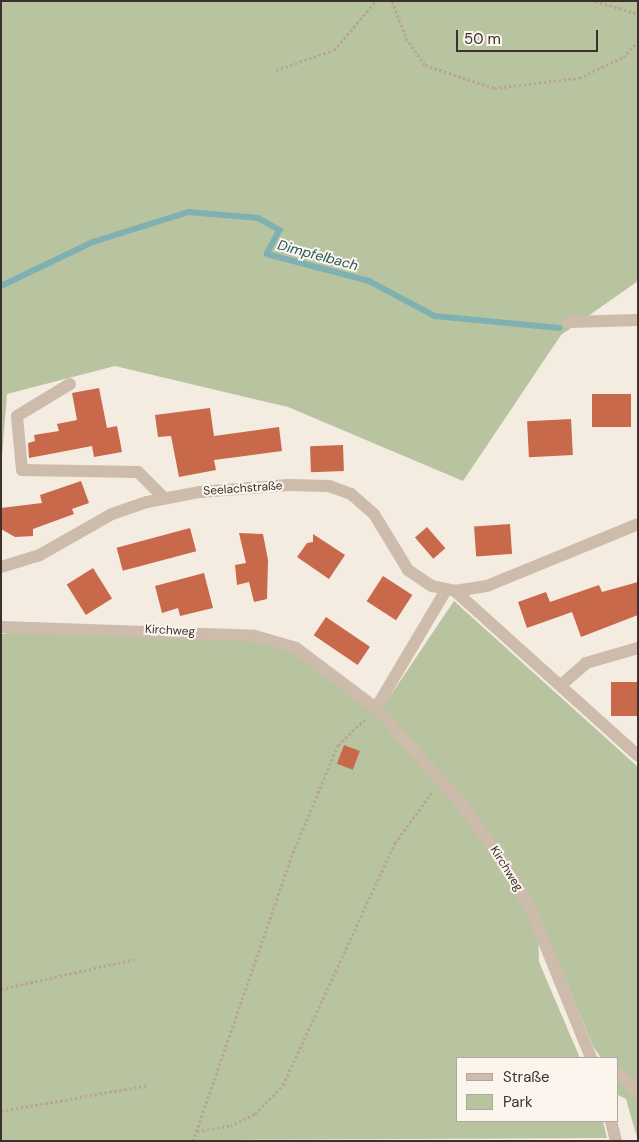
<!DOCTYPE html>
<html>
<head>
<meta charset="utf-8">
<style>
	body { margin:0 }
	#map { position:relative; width:639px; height:1142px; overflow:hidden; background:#f4ebe1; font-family:"DM Sans",sans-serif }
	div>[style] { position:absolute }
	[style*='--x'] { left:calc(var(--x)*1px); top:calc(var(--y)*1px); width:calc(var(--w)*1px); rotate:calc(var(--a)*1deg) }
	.green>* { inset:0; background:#b8c4a0 }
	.stream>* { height:5.5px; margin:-2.75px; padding:0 2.75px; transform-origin:2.75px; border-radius:2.75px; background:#7fb0b2 }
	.building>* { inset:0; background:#c8694b; transform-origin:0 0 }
	.path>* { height:3px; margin-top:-1.5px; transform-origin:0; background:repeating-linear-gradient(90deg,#b9a596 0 2.5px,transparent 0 5px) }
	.minor>* { height:12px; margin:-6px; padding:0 6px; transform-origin:6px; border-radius:6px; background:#cdbbac }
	span { translate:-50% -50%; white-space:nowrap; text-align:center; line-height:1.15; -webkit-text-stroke:4px #fbf5ee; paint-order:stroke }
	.street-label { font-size:12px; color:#3b302b }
	.water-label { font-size:14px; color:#1f5a5e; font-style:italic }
	.frame { position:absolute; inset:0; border:2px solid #3b302b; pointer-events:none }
	.legend { position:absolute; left:456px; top:1057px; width:162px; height:65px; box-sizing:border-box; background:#fbf5ee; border:1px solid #aea6a0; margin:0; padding:6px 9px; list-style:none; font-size:15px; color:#3b302b }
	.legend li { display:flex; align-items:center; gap:10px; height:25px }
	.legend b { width:25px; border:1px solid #aea6a0 }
	.scale { position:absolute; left:456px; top:30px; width:142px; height:22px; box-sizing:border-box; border:2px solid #3b302b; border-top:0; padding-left:6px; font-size:15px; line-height:18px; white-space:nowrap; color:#3b302b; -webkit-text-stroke:4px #fbf5ee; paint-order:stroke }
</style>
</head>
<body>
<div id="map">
	<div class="green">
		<i style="clip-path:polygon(1px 1px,638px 1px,638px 281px,561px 335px,463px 481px,288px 407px,115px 366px,7px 394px,1px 469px)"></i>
		<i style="clip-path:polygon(454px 601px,638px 767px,638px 1141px,626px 1099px,618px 1095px,618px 1058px,601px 1058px,593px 1046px,538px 913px,539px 962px,580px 1058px,458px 1058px,458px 1121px,603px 1121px,607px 1138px,1px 1141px,1px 634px,62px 628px,255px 636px,296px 648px,382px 708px)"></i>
	</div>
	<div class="stream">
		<i style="--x:1;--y:286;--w:102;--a:-25.6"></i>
		<i style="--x:93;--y:242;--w:100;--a:-17.5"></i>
		<i style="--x:188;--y:212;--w:70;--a:4.9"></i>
		<i style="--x:258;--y:218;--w:25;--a:29"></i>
		<i style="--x:280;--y:230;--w:27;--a:118"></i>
		<i style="--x:267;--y:254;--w:106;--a:14.8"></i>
		<i style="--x:369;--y:281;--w:75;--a:27.9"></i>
		<i style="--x:435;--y:316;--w:125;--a:5.5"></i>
	</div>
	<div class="building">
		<i style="clip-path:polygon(99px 388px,107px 428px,117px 426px,122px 452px,94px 457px,92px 446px,29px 458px,28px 443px,35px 441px,34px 435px,59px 431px,57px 424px,77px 420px,72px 393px)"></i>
		<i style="left:631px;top:394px;width:33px;height:39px;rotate:90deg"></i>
		<i style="clip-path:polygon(210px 408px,214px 436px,279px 427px,282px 451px,214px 460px,216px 470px,179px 477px,171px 436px,158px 437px,155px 415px)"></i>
		<i style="left:571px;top:419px;width:36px;height:44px;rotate:87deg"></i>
		<i style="left:343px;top:445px;width:26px;height:33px;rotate:88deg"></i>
		<i style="clip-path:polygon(81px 481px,89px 503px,72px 509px,74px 514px,33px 529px,33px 536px,15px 537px,1px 529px,1px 508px,42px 503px,40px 495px)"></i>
		<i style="left:510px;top:524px;width:30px;height:36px;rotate:86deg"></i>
		<i style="left:427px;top:527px;width:28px;height:16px;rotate:49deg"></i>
		<i style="left:190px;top:528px;width:24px;height:76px;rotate:75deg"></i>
		<i style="clip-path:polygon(239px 533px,263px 534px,268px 560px,267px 599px,254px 602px,249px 582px,237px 585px,235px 565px,246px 563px)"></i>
		<i style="clip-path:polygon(313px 534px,345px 555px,329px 579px,297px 557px,307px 543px,313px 542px)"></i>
		<i style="left:93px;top:568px;width:36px;height:31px;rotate:58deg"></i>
		<i style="clip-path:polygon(204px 573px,213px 608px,180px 616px,178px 608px,162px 613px,155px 586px)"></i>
		<i style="left:383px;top:576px;width:35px;height:30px;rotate:33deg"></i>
		<i style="clip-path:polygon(638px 582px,638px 615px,581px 637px,572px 612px,527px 628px,518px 602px,546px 592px,550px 602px,599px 585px,602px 592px)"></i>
		<i style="left:326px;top:617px;width:53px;height:22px;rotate:34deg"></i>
		<i style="left:638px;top:682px;width:34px;height:27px;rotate:90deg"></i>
		<i style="left:344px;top:745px;width:17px;height:20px;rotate:21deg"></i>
	</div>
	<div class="path">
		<i style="--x:392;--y:1;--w:40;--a:69"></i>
		<i style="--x:406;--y:38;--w:33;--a:55"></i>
		<i style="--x:425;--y:65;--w:73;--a:18.4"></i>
		<i style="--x:494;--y:88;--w:86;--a:-6.7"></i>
		<i style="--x:579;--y:78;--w:49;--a:-25.5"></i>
		<i style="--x:623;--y:57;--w:21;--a:-45"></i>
		<i style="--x:595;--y:1;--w:45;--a:16.8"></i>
		<i style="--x:276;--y:70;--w:61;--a:-19"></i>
		<i style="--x:334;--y:50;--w:65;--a:-49.4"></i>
		<i style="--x:1;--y:989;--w:137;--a:-12.6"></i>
		<i style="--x:1;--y:1111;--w:150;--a:-10"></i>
		<i style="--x:197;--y:1131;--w:33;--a:-9"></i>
		<i style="--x:230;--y:1126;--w:28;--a:-26"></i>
		<i style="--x:255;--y:1114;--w:40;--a:-46"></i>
		<i style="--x:283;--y:1085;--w:267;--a:-65.2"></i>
		<i style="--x:395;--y:843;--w:63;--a:-54"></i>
		<i style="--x:193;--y:1141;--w:305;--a:-70.9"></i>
		<i style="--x:293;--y:853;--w:117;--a:-67.4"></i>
		<i style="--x:338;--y:745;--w:37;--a:-44"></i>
	</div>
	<div class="minor">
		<i style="--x:569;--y:322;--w:69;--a:-1.7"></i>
		<i style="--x:70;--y:384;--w:62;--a:148.9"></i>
		<i style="--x:17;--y:416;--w:54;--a:84.7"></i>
		<i style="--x:22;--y:470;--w:116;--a:1"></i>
		<i style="--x:138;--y:472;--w:35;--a:45"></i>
		<i style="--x:1;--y:567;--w:39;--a:-17"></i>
		<i style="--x:38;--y:556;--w:85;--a:-29.6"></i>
		<i style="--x:112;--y:514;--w:37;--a:-19"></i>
		<i style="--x:147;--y:502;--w:54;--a:-10.7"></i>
		<i style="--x:200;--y:492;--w:88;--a:-4.5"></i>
		<i style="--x:288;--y:485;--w:41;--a:1.4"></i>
		<i style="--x:329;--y:486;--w:23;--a:20"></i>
		<i style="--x:351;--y:494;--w:30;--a:41"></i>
		<i style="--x:374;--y:514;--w:66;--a:58.7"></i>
		<i style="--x:408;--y:570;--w:29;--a:34"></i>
		<i style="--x:432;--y:586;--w:24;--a:12"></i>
		<i style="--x:455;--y:591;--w:32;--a:-9"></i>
		<i style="--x:487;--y:586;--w:163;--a:-22.3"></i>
		<i style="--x:455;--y:591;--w:246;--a:42"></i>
		<i style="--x:1;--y:627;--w:254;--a:2"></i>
		<i style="--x:255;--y:636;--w:43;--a:16.3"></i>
		<i style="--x:296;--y:648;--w:100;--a:36.9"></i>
		<i style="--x:376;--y:708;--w:125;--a:48.3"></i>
		<i style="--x:459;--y:801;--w:64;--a:53.3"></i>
		<i style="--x:497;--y:852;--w:67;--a:59.6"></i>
		<i style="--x:531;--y:910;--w:160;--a:67.9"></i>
		<i style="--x:561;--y:685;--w:33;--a:-41"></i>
		<i style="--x:586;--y:663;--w:54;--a:-16.1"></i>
		<i style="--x:376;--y:708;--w:137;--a:-59.3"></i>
		<i style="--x:618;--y:1073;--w:28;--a:44"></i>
		<i style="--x:611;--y:1121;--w:21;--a:76"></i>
	</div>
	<div class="street-label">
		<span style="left:243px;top:489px;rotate:-4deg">Seelachstraße</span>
		<span style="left:170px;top:631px;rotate:3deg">Kirchweg</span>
		<span style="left:506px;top:869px;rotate:58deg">Kirchweg</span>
	</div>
	<div class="water-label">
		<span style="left:318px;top:255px;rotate:15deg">Dimpfelbach</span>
	</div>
	<div class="frame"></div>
	<ul class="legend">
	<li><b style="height:6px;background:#cdbbac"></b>Straße</li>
	<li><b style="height:14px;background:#b8c4a0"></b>Park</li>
	</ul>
	<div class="scale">50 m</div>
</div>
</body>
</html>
